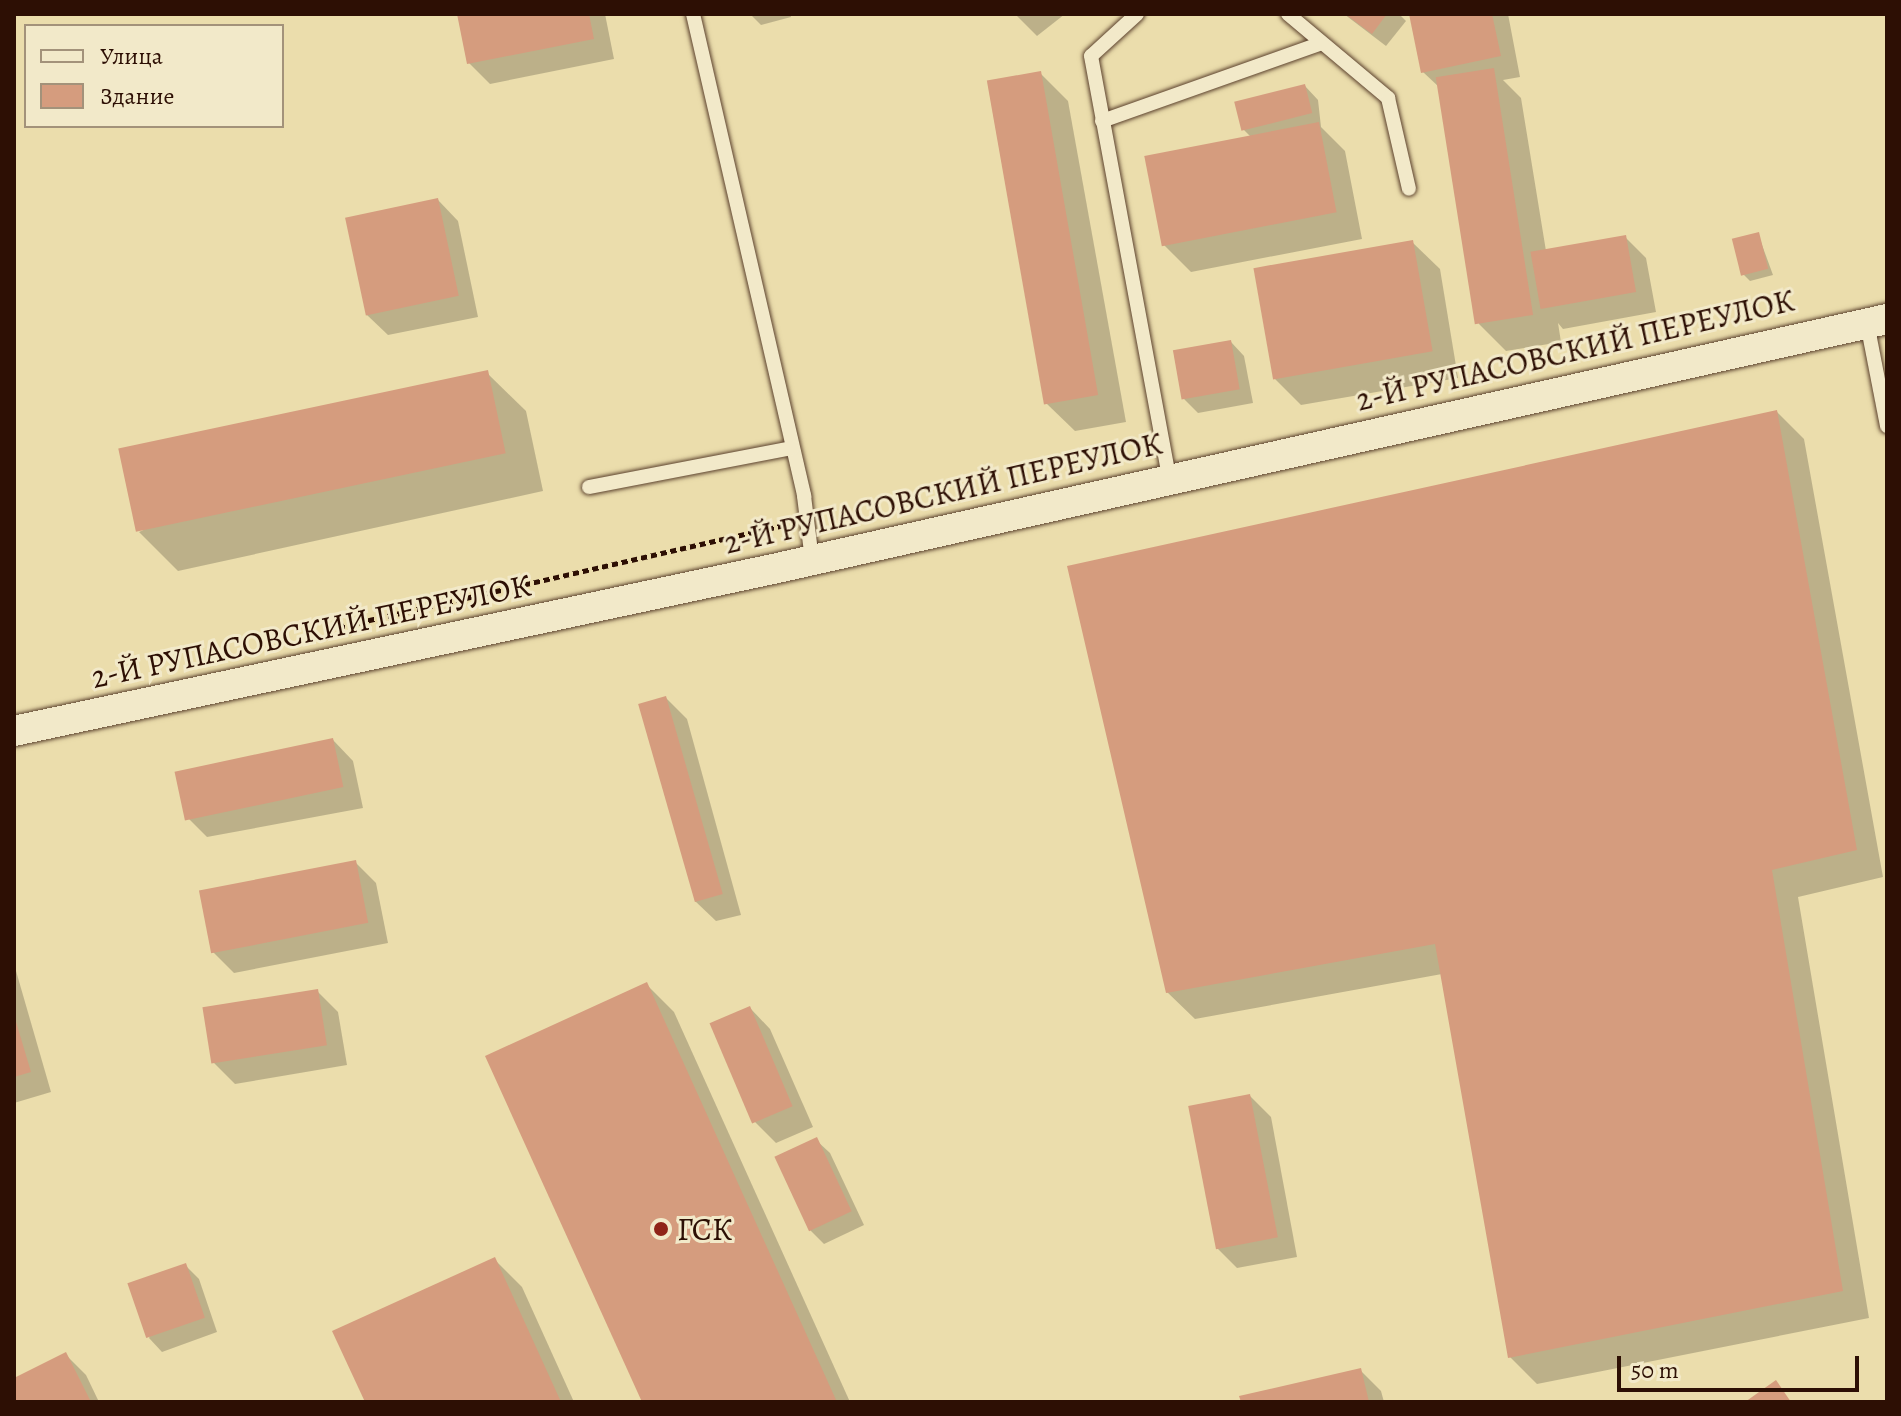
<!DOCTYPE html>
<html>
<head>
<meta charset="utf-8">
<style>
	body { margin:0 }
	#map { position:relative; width:1901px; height:1416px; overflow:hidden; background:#ebddac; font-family:Alegreya,serif }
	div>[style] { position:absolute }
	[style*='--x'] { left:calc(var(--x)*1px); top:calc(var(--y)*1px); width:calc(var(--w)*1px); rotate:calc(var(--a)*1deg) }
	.shadow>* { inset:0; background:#0003 }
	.building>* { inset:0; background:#d59c7e; transform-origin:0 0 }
	.path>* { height:5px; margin-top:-2.5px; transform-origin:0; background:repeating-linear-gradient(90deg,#2d0f04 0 6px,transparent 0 10px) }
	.roads { filter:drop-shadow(0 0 2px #5c422e) drop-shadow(0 0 2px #5c422e) }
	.service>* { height:14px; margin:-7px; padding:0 7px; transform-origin:7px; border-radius:7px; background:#f2e9c9 }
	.minor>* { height:30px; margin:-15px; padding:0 15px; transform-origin:15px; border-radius:15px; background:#f2e9c9 }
	.dots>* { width:22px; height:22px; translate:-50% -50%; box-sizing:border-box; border:4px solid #f2e9c9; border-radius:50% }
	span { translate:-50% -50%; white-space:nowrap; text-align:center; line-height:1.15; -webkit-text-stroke:6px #f2e9c9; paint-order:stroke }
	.street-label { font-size:32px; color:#2d0f04 }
	.poi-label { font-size:32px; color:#2d0f04 }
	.left { translate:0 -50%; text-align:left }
	.frame { position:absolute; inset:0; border:16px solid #2d0f04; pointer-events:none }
	.legend { position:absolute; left:24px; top:24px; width:260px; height:104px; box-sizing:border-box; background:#f2e9c9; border:2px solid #a3927a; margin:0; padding:10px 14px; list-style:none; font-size:24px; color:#2d0f04 }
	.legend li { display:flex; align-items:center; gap:16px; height:40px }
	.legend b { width:40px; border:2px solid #a3927a }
	.scale { position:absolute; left:1617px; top:1356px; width:242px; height:36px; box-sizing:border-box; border:4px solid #2d0f04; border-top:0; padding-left:10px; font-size:24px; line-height:28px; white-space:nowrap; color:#2d0f04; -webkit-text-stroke:6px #f2e9c9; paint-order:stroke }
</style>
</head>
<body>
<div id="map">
	<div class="shadow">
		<i style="clip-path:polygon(459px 14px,605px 14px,614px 59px,490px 84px,469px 63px)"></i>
		<i style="clip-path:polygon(750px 14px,790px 14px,791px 17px,761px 25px)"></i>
		<i style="clip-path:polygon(1015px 14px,1065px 14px,1037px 36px)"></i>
		<i style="clip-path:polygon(1344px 14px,1399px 14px,1406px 21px,1386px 46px)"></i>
		<i style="clip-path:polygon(1411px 14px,1508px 14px,1520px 77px,1503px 80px,1521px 98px,1546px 251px,1625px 237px,1646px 258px,1656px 312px,1563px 329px,1558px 323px,1561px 342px,1506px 351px,1479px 324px,1440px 88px,1423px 72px)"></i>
		<i style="clip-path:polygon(1040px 73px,1068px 101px,1126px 422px,1075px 431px,1047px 404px)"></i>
		<i style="clip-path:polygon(1305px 86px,1318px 100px,1321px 127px,1345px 151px,1362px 239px,1191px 272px,1164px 245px,1251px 137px,1242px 128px)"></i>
		<i style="clip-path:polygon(438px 200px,458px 221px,478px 317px,388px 335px,367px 315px)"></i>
		<i style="clip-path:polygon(1758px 234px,1773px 275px,1750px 281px,1744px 275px)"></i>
		<i style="clip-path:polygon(1412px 242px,1440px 269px,1458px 378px,1301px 405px,1274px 378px)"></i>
		<i style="clip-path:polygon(1231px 342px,1244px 356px,1253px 403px,1198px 413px,1184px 399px)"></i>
		<i style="clip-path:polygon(487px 373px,526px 411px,543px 491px,178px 571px,139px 532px)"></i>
		<i style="clip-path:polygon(1777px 412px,1804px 439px,1883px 877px,1798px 897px,1869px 1318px,1537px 1384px,1510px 1357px,1442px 974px,1195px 1019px,1167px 992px)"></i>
		<i style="clip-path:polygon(666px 698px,687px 719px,741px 915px,716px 921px,695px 901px)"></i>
		<i style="clip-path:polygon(333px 740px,353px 761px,363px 808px,207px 837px,186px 816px)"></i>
		<i style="clip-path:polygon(355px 862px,376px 883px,388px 943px,234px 973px,213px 952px)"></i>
		<i style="clip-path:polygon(14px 964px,51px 1092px,14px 1103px)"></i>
		<i style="clip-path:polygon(647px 985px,674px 1012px,850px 1402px,644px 1402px)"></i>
		<i style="clip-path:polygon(317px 991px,338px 1012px,347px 1065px,235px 1084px,214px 1063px)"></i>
		<i style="clip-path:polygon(750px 1008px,770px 1029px,813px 1127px,776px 1143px,755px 1122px,713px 1025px)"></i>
		<i style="clip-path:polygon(1250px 1096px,1271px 1117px,1297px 1257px,1237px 1268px,1217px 1248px)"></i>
		<i style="clip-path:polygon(816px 1140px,830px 1153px,864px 1225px,824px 1244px,810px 1230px)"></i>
		<i style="clip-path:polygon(494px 1259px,522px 1287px,574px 1402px,367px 1402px)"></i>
		<i style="clip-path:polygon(185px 1265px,199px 1279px,217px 1332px,162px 1352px,149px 1338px)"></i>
		<i style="clip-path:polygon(65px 1354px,86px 1375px,99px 1402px,15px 1402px,14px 1380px)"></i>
		<i style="clip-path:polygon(1360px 1370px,1381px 1391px,1384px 1402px,1243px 1402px)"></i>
	</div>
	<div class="building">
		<i style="clip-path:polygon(457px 14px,589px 14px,594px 39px,467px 64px)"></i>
		<i style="clip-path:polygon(1345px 14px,1387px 14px,1372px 34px)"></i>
		<i style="clip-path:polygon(1409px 14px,1492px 14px,1501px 56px,1421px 73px)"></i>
		<i style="left:1494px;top:68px;width:250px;height:59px;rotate:81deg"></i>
		<i style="left:1041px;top:71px;width:329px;height:55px;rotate:80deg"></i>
		<i style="left:1305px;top:84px;width:30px;height:73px;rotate:76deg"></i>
		<i style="left:1319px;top:122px;width:92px;height:178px;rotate:79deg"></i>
		<i style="left:438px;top:198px;width:100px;height:95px;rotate:78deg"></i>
		<i style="left:1759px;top:232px;width:38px;height:28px;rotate:76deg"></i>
		<i style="left:1626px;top:235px;width:58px;height:97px;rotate:80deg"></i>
		<i style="left:1413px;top:240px;width:113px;height:162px;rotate:80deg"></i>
		<i style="left:1231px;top:340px;width:50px;height:59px;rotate:80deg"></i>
		<i style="left:488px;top:370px;width:85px;height:378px;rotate:78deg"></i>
		<i style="clip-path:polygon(1777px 410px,1857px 850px,1772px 870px,1843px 1291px,1508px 1358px,1435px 944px,1166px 993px,1067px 566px)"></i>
		<i style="left:666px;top:696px;width:206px;height:29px;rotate:74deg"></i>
		<i style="left:333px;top:738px;width:50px;height:162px;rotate:78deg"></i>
		<i style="left:356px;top:860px;width:64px;height:160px;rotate:79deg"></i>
		<i style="clip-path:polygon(647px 982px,837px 1402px,642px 1402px,485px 1056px)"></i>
		<i style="left:318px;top:989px;width:57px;height:117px;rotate:81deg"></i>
		<i style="left:750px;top:1006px;width:109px;height:44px;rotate:67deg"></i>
		<i style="clip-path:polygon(14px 1015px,31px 1072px,14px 1077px)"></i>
		<i style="left:1250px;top:1094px;width:146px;height:63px;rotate:79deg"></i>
		<i style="left:817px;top:1137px;width:82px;height:47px;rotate:65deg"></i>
		<i style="clip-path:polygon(495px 1257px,561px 1402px,365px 1402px,332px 1331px)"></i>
		<i style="left:186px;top:1263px;width:58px;height:62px;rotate:71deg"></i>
		<i style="clip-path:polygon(66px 1352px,91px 1402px,14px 1402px,14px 1378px)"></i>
		<i style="clip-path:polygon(1361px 1368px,1369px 1402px,1241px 1402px,1239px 1396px)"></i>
		<i style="clip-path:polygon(1776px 1380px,1791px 1402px,1745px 1402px)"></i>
	</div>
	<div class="path">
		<i style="--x:339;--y:627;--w:458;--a:-12.9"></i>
	</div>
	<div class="roads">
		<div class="service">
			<i style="--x:693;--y:14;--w:495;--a:77"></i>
			<i style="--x:804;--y:496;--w:64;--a:82.9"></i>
			<i style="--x:1137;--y:14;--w:62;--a:137.6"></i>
			<i style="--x:1091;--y:56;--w:429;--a:79.5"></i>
			<i style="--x:1288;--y:14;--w:131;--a:40"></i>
			<i style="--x:1388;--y:98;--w:93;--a:77"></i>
			<i style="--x:1102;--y:121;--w:233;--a:-19.5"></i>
			<i style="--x:1867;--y:323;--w:105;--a:79"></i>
			<i style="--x:589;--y:487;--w:207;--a:-10.9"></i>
		</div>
		<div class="minor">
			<i style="--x:14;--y:731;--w:776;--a:-12.05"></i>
			<i style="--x:773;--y:569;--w:1142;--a:-12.65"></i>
		</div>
	</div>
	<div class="dots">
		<i style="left:661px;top:1229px;background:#8f2418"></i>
	</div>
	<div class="street-label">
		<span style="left:1575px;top:350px;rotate:-13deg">2-Й РУПАСОВСКИЙ ПЕРЕУЛОК</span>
		<span style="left:943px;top:493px;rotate:-13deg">2-Й РУПАСОВСКИЙ ПЕРЕУЛОК</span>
		<span style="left:311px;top:631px;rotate:-12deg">2-Й РУПАСОВСКИЙ ПЕРЕУЛОК</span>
	</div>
	<div class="poi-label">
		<span class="left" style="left:677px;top:1229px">ГСК</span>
	</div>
	<div class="frame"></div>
	<ul class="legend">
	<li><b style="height:10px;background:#f2e9c9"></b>Улица</li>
	<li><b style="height:22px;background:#d59c7e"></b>Здание</li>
	</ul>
	<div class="scale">50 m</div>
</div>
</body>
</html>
